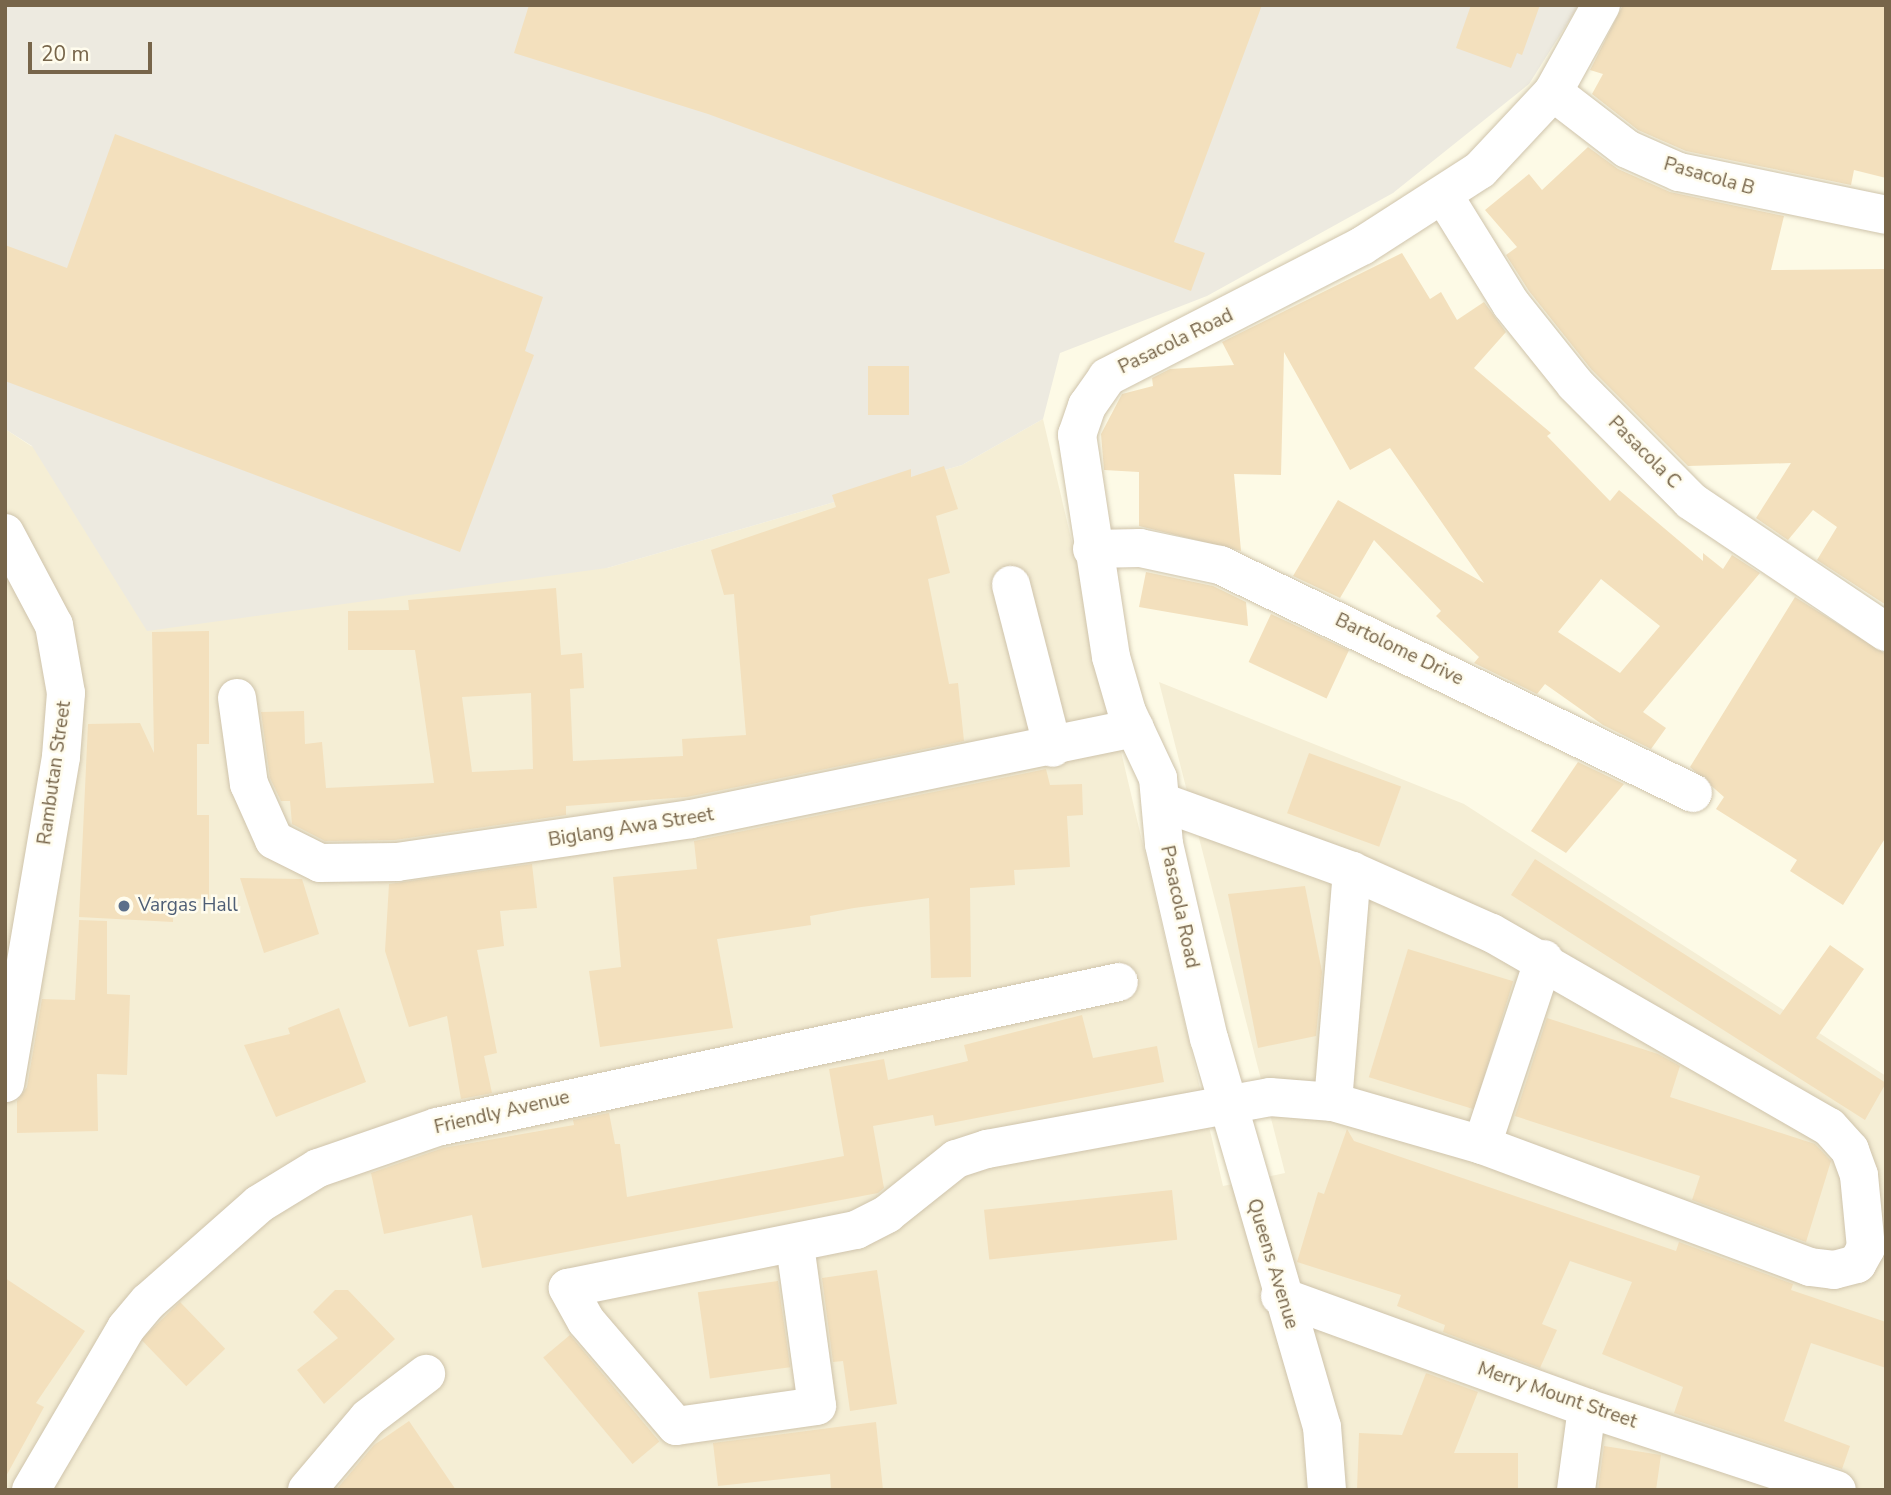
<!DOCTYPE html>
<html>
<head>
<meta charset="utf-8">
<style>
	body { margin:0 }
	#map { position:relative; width:1891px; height:1495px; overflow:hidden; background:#fdfae6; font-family:"Nunito Sans",sans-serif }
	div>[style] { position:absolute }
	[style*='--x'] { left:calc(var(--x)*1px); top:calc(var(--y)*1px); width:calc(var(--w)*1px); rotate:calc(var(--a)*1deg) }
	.residential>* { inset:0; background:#f5eed5 }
	.industrial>* { inset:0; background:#edeae0 }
	.building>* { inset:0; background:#f3e0bd; transform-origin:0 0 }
	.roads { filter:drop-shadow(0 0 2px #cfc4ac) drop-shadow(0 0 2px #cfc4ac) }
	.minor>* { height:38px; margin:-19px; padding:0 19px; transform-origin:19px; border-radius:19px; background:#fff }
	.dots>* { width:19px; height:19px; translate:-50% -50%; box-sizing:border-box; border:4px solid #fffced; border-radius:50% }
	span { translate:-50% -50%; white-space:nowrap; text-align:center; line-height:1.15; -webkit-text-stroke:5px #fffced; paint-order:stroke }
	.street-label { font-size:19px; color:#77654a }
	.service-label { font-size:19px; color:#4e5e75 }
	.left { translate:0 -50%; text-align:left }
	.frame { position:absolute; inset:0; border:7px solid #77654a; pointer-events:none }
	.scale { position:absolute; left:28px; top:42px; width:124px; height:32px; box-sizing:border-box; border:4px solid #77654a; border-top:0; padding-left:9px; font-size:21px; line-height:24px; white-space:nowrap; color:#77654a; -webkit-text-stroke:5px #fffced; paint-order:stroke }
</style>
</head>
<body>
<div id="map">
	<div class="residential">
		<i style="clip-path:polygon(1043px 419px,1223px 1186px,1285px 1173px,1159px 682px,1464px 804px,1886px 1076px,1886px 1490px,5px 1490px,5px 429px,31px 446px,607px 568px,962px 465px)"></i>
	</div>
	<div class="industrial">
		<i style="clip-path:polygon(5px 5px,1579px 5px,1529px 84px,1393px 193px,1207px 296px,1060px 353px,1043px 419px,962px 465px,607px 568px,147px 631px,32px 446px,5px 429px)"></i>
	</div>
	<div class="building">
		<i style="clip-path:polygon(529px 5px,1262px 5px,1174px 242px,1205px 253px,1191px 291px,708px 114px,514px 53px)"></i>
		<i style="clip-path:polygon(1471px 5px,1540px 5px,1522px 55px,1517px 53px,1511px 68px,1456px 48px)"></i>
		<i style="clip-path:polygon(1623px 5px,1886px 5px,1886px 178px,1854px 170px,1851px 185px,1686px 151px,1638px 130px,1592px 94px,1603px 74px,1590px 70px)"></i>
		<i style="clip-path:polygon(115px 134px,543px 297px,525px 351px,534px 355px,460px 552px,5px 381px,5px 245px,67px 268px)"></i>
		<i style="clip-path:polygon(1588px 147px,1618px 169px,1670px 192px,1784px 216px,1771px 270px,1886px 269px,1886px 605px,1817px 560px,1837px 527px,1813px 510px,1788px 540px,1756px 518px,1791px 463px,1688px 466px,1591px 369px,1529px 291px,1506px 255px,1517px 247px,1485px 210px,1529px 174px,1542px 190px)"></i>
		<i style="clip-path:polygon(evenodd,1402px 253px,1430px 299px,1441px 292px,1457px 320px,1484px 302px,1506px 332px,1474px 368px,1551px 433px,1547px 436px,1610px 501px,1619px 490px,1703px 561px,1703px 553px,1723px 569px,1732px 555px,1760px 573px,1643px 712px,1666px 728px,1651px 749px,1603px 725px,1545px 684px,1537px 694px,1474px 663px,1479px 657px,1436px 616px,1441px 611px,1374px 540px,1340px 598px,1293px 576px,1338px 500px,1484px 583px,1390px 448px,1350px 470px,1284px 352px,1281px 475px,1234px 474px,1241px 551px,1139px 526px,1139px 472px,1104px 470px,1101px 434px,1122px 394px,1153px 386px,1152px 378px,1170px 369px,1234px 365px,1222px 342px,1402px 253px,1601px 579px,1660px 626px,1620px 673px,1558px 632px,1601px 579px)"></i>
		<i style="left:868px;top:366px;width:41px;height:49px"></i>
		<i style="clip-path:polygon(evenodd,944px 466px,958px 509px,936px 516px,950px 573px,928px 579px,949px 684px,958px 683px,964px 741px,687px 797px,566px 806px,566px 815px,395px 840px,325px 841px,292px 824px,290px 801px,281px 801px,270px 778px,261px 712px,304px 711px,305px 744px,322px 742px,326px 788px,434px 783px,415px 650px,348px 650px,348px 611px,409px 610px,408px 600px,556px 588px,561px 655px,582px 653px,584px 688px,570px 689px,573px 761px,683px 756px,682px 739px,746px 735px,734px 594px,724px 595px,711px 550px,836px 507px,832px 495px,911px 469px,911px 477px,944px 466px,531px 693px,533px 769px,472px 772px,462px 697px,531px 693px)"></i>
		<i style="clip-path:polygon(1146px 572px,1213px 586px,1246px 602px,1248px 626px,1139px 607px)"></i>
		<i style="clip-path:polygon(1795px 597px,1886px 654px,1886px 837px,1843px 905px,1790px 871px,1797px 860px,1716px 809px,1724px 797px,1690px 767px)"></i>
		<i style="left:1271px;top:614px;width:86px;height:53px;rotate:25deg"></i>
		<i style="clip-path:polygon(209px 631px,209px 744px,197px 744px,197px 815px,209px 815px,209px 899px,174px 898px,173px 922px,79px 917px,88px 724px,140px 723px,154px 753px,152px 632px)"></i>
		<i style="left:1309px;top:753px;width:98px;height:64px;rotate:20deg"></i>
		<i style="clip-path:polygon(1578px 762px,1624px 784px,1566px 853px,1531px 831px)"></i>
		<i style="clip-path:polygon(1046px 769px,1050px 785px,1082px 784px,1083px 815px,1067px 816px,1070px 867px,1014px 870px,1015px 885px,970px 888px,971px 977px,931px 978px,929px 898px,854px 908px,810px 916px,811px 925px,717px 939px,733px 1028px,600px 1047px,589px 971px,621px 967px,613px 877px,697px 869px,694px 841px)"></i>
		<i style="clip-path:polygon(1535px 859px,1780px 1015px,1830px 945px,1864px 969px,1816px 1038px,1886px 1083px,1865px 1120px,1511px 895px)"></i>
		<i style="clip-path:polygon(532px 864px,537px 908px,500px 911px,504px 946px,477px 950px,497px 1053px,484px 1056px,492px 1093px,461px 1099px,447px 1016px,409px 1027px,385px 951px,389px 884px)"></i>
		<i style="clip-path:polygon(240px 878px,302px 879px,319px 934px,264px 953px)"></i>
		<i style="clip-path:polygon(1305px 886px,1322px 972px,1316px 1036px,1258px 1048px,1228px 894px)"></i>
		<i style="clip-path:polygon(79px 920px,107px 921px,107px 994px,130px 995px,127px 1075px,97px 1074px,98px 1131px,17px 1133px,17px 1101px,27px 1087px,42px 999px,75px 1000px)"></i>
		<i style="left:1408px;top:949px;width:110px;height:134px;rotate:17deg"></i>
		<i style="clip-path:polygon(339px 1008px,366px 1082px,276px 1117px,244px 1045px,290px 1034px,288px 1028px)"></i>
		<i style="clip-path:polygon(1082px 1015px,1093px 1058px,1157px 1046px,1164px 1082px,935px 1126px,933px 1115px,873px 1126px,884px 1188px,878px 1193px,482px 1268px,472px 1215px,384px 1234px,371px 1173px,443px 1148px,574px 1125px,573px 1120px,609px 1113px,615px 1144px,620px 1144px,627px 1197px,844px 1156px,829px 1069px,884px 1059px,888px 1080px,968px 1061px,964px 1045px)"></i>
		<i style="clip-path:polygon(1547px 1018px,1658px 1054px,1680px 1066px,1670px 1097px,1815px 1144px,1831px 1161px,1806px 1242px,1692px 1200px,1700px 1176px,1515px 1116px)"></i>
		<i style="clip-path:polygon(1347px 1129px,1354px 1141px,1676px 1251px,1679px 1242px,1793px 1284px,1791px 1290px,1886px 1322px,1886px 1368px,1811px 1343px,1784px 1421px,1850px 1446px,1842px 1469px,1674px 1413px,1683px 1387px,1602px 1354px,1632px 1282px,1570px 1261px,1542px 1324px,1557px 1330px,1540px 1368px,1443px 1332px,1445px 1325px,1397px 1306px,1401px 1295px,1297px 1262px,1318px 1192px,1324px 1194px)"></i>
		<i style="left:1172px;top:1190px;width:50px;height:189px;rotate:84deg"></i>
		<i style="clip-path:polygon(877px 1270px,897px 1404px,850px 1411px,843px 1361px,833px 1362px,822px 1278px)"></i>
		<i style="clip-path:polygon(5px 1278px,85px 1331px,36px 1403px,44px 1407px,5px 1478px)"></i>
		<i style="left:778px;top:1281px;width:87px;height:81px;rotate:82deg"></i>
		<i style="clip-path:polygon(335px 1290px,348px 1290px,395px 1339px,324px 1404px,297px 1370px,338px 1338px,313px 1312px)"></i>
		<i style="left:180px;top:1302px;width:65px;height:54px;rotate:46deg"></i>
		<i style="left:570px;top:1335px;width:139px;height:35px;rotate:50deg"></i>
		<i style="clip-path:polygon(1426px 1373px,1478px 1392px,1454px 1453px,1518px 1453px,1518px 1489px,1357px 1490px,1359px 1433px,1402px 1435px)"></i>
		<i style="clip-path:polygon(409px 1421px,456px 1490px,336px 1490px,374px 1445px)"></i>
		<i style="clip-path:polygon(876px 1422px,883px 1490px,831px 1490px,830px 1474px,718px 1486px,713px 1443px)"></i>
		<i style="clip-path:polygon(1604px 1446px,1661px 1455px,1656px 1490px,1598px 1490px)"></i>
	</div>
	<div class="roads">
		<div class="minor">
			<i style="--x:1553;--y:92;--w:93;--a:37.6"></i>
			<i style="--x:1627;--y:149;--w:57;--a:23.9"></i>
			<i style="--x:1679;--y:172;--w:211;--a:11.7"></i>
			<i style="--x:1444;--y:196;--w:127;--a:58.2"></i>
			<i style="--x:1511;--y:304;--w:102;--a:51.3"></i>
			<i style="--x:1575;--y:384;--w:165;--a:45.2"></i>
			<i style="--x:1691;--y:501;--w:235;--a:33.9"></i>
			<i style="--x:5;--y:533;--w:104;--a:62"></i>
			<i style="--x:54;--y:625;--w:69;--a:80"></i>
			<i style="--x:66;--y:693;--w:64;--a:94.5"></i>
			<i style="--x:61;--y:757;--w:331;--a:99.7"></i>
			<i style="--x:1092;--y:549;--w:48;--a:-1.2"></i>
			<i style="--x:1140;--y:548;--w:82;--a:12"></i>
			<i style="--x:1220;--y:565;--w:525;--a:25.74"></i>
			<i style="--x:1011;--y:585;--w:168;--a:75.6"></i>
			<i style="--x:237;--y:698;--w:87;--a:82.1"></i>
			<i style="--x:249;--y:784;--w:61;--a:65.9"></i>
			<i style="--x:274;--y:840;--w:51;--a:26.6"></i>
			<i style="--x:320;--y:863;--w:77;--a:-0.7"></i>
			<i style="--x:397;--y:862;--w:297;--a:-8.3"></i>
			<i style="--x:691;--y:819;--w:453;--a:-11.6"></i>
			<i style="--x:1333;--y:1102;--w:232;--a:-85.3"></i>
			<i style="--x:1482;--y:1145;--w:196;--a:-71.6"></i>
			<i style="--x:795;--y:1245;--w:162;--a:82.2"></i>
			<i style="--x:817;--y:1406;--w:142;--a:171.9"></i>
			<i style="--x:676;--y:1426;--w:138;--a:-130.6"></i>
			<i style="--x:586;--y:1321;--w:38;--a:-119"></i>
			<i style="--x:568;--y:1288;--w:294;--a:-11.4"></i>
			<i style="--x:856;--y:1230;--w:35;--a:-27"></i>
			<i style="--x:887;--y:1214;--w:88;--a:-38.6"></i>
			<i style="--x:956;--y:1159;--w:33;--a:-18"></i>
			<i style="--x:987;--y:1149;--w:288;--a:-10.4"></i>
			<i style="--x:1270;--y:1097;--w:63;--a:4.5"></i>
			<i style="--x:1333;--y:1102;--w:155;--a:16.1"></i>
			<i style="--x:1482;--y:1145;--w:350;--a:20.4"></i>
			<i style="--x:1810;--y:1267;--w:24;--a:7"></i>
			<i style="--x:1834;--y:1270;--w:24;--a:-15"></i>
			<i style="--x:1857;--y:1264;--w:18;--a:-61"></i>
			<i style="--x:1866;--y:1248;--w:73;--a:-95.5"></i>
			<i style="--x:1859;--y:1175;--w:27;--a:-110"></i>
			<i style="--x:1850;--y:1150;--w:31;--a:-132"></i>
			<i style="--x:1829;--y:1127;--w:390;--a:-150.1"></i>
			<i style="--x:1491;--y:933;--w:152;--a:-156"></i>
			<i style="--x:1352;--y:871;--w:203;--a:-160.1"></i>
			<i style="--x:1280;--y:1296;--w:327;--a:20"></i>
			<i style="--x:1587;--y:1408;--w:263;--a:18.2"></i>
			<i style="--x:31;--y:1490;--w:188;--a:-59.6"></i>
			<i style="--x:126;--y:1328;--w:34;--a:-50"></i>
			<i style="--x:148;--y:1302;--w:148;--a:-41.4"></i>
			<i style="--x:259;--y:1204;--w:69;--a:-31.4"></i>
			<i style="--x:318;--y:1168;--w:126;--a:-19"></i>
			<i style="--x:437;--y:1127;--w:697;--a:-12"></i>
			<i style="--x:307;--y:1490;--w:94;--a:-49.7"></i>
			<i style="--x:368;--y:1418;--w:73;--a:-37.2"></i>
			<i style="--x:1327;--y:1490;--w:63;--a:-94.5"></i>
			<i style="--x:1322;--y:1427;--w:404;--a:-106.2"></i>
			<i style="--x:1209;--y:1039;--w:200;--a:-103"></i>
			<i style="--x:1164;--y:844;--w:66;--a:-95.2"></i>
			<i style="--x:1158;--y:778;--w:73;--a:-115.2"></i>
			<i style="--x:1127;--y:712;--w:57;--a:-106.2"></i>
			<i style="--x:1111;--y:657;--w:225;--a:-98.7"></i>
			<i style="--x:1077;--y:435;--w:31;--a:-71"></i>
			<i style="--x:1087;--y:406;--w:35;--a:-55"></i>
			<i style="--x:1107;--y:377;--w:287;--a:-27.2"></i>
			<i style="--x:1362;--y:246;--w:140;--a:-32.8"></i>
			<i style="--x:1480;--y:170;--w:107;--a:-46.9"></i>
			<i style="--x:1553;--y:92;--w:99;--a:-61.1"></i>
			<i style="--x:1576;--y:1490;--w:83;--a:-82.4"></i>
		</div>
	</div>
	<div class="dots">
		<i style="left:124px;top:906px;background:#5c6f8a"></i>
	</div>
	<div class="street-label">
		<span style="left:1709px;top:177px;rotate:16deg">Pasacola B</span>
		<span style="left:1176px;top:342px;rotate:-26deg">Pasacola Road</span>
		<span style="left:1644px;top:453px;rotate:45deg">Pasacola C</span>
		<span style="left:1399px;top:650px;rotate:26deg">Bartolome Drive</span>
		<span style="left:55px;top:773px;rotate:-82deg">Rambutan Street</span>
		<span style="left:631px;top:828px;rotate:-9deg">Biglang Awa Street</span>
		<span style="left:1179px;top:907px;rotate:78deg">Pasacola Road</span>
		<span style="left:502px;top:1113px;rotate:-13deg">Friendly Avenue</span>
		<span style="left:1272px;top:1264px;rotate:73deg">Queens Avenue</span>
		<span style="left:1557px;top:1396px;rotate:19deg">Merry Mount Street</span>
	</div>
	<div class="service-label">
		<span class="left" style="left:138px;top:906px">Vargas Hall</span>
	</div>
	<div class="frame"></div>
	<div class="scale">20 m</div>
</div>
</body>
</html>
